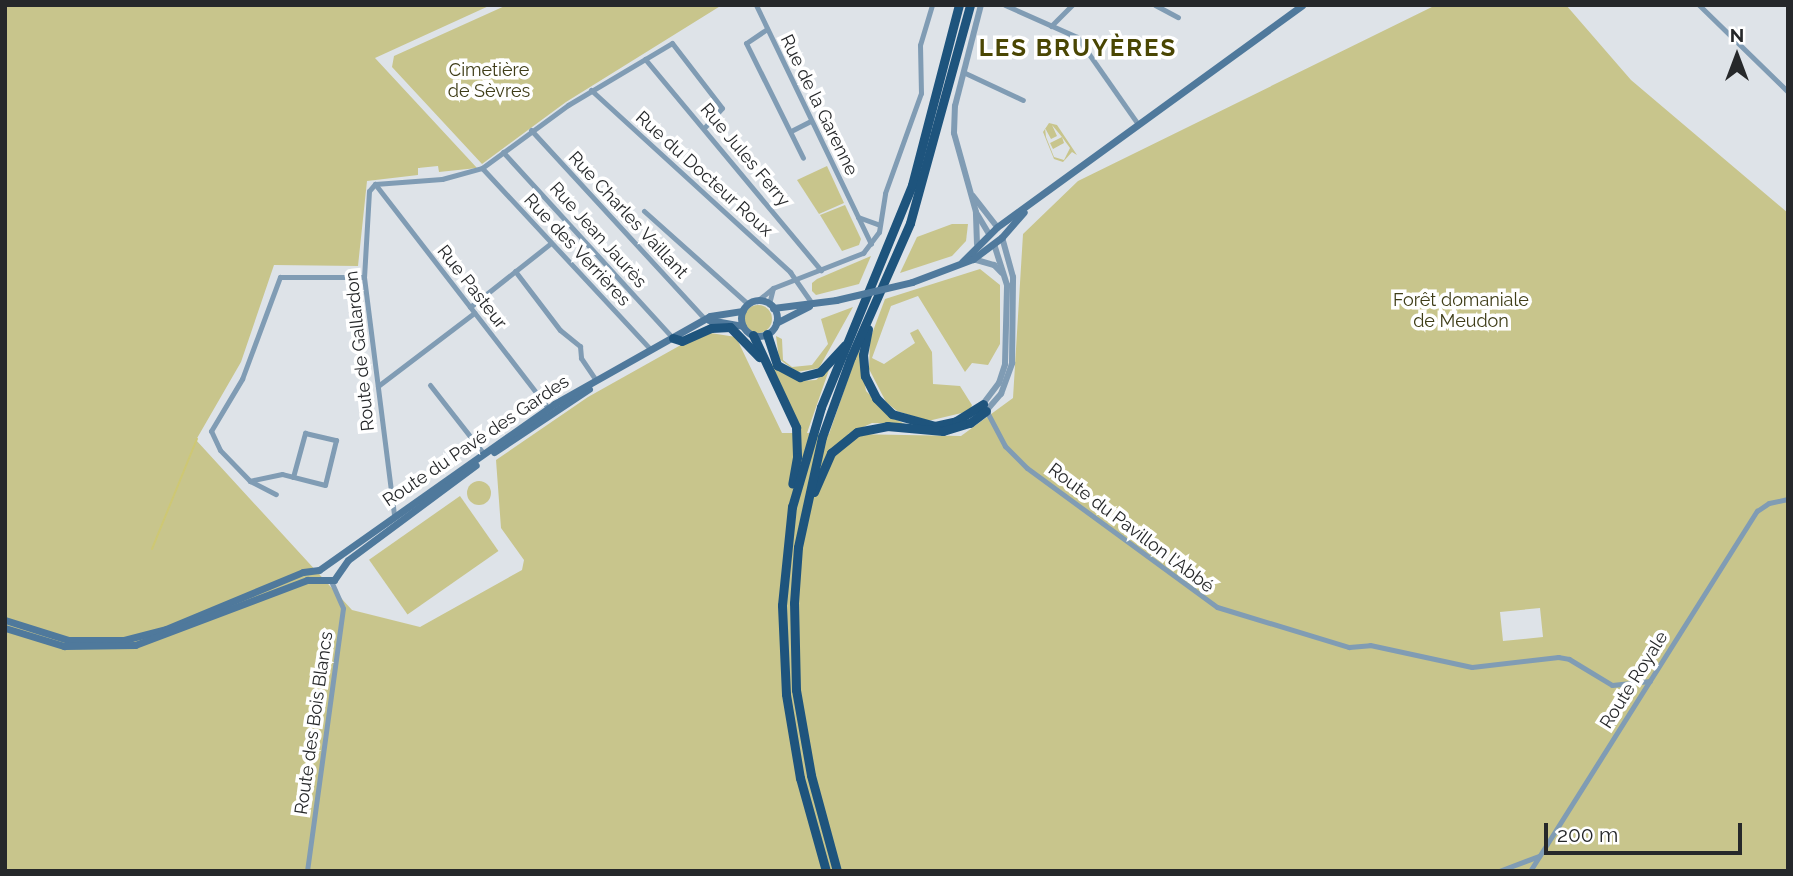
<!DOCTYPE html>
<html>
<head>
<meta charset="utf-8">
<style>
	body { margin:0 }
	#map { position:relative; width:1793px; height:876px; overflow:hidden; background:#dee3e8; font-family:Raleway,sans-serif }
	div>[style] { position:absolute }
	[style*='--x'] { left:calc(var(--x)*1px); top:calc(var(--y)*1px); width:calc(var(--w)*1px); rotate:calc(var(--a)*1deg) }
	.green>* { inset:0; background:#c8c58c; transform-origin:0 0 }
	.round { border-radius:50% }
	.stream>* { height:2px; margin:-1px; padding:0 1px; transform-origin:1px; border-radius:1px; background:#cec874 }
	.minor>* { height:5px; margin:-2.5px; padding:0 2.5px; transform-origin:2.5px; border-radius:2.5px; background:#809cb4 }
	.tertiary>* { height:6px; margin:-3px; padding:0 3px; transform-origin:3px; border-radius:3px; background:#809cb4 }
	.secondary>* { height:7px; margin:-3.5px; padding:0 3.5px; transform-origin:3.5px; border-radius:3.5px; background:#4f799c }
	.secondary>.ring { margin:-3.5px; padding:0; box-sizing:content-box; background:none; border:7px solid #4f799c; border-radius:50% }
	.trunk>* { height:9px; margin:-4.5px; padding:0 4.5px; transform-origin:4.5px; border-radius:4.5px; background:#1e547d }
	.secondary-bridge>* { height:7px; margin:-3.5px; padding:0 3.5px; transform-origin:3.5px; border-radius:3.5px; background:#4f799c }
	span { translate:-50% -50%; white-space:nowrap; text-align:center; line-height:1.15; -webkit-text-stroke:7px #fff; paint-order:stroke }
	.park-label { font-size:18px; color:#3f3d18 }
	.street-label { font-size:18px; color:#26282a }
	.district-label { font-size:24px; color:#4a4603; font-weight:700; letter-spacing:2px }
	.frame { position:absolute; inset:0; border:7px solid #26282a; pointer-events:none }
	.north { position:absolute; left:1702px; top:21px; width:70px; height:70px; -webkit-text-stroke:5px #fff; paint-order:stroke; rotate:0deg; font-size:19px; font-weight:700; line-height:28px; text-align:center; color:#26282a }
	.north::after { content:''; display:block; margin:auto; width:24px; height:32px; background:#26282a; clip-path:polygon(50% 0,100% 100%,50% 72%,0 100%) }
	.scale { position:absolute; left:1544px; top:823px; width:198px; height:32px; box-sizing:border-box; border:4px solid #26282a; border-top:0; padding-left:9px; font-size:21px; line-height:24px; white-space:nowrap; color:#26282a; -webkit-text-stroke:5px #fff; paint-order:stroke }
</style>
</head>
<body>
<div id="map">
	<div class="green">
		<i style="clip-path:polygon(evenodd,5px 5px,491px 5px,375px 58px,477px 168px,439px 172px,438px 166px,418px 168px,418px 175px,367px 181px,358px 266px,274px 265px,241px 362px,196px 440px,352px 610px,420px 627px,522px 570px,524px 560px,501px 528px,496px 460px,588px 397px,704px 332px,736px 337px,782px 433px,800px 433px,800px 427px,770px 363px,798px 381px,816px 380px,830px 367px,807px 433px,829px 434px,859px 347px,866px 391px,893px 418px,905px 424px,872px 423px,848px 434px,961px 436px,1013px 398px,1023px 234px,1078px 181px,1436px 5px,1566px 5px,1631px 80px,1788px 213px,1788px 871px,5px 871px,5px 5px,1540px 608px,1543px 637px,1503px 641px,1500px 612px,1540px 608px)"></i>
		<i style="clip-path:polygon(507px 5px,722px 5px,566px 102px,482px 164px,392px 67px,394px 56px)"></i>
		<i style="clip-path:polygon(evenodd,1049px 123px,1057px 125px,1077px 155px,1072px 152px,1063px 162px,1054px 159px,1043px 132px,1049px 123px,1052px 125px,1062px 137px,1050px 143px,1053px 149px,1064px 143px,1062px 137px,1070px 148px,1064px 160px,1054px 157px,1046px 137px,1045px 128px,1051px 139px,1057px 136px,1052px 125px)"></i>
		<i style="clip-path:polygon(827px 166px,844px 203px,819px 214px,797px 180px)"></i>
		<i style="clip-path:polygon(845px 205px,861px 239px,859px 245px,842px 251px,820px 215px)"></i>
		<i style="clip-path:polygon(952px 224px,968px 224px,966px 241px,952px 256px,900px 273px,917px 237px)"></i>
		<i style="clip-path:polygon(871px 256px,859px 284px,816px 295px,812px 291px,812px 283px,817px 279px)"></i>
		<i style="clip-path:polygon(980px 269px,1000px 285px,1000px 344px,988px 365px,972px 363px,965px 372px,918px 296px,891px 306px,872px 358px,884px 364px,915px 343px,910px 333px,918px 329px,932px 352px,933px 384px,960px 386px,972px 405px,970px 411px,928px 421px,897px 411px,886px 402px,869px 369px,870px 339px,885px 299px)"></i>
		<i class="round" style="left:744px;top:305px;width:28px;height:28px"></i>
		<i style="clip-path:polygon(853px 307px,819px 368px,797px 372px,779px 359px,776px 336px,782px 339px,783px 360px,792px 367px,812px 365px,828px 344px,821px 319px)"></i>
		<i class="round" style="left:467px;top:481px;width:24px;height:24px"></i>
		<i style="left:460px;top:496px;width:67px;height:111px;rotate:55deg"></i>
	</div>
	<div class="stream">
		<i style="--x:152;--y:549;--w:119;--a:-67.8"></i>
	</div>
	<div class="minor">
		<i style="--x:756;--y:5;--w:265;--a:64.3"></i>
		<i style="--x:1005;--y:5;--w:79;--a:24"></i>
		<i style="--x:1077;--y:37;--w:106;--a:55"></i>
		<i style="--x:1155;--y:5;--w:26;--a:28"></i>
		<i style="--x:1699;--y:5;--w:124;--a:44.3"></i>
		<i style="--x:1051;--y:26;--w:30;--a:-45"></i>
		<i style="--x:767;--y:29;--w:25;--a:146"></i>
		<i style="--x:746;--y:43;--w:128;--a:63.6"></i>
		<i style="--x:645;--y:59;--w:275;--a:50.2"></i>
		<i style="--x:963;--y:72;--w:66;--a:25"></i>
		<i style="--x:591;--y:90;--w:270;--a:42.4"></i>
		<i style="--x:790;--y:272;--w:39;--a:55"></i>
		<i style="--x:531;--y:130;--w:257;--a:47.4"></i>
		<i style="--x:791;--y:131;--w:22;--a:-27"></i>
		<i style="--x:503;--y:152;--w:252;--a:47.6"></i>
		<i style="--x:482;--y:168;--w:248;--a:47.1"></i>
		<i style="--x:375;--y:184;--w:67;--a:-4.3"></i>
		<i style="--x:442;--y:179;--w:41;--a:-15.4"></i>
		<i style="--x:482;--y:168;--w:107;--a:-36.2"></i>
		<i style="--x:568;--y:105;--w:121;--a:-30.8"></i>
		<i style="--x:672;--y:43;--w:82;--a:52.4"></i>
		<i style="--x:722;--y:108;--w:25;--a:132"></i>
		<i style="--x:375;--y:184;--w:9;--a:131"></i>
		<i style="--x:369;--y:191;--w:86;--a:93.3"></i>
		<i style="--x:364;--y:277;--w:241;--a:82.8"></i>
		<i style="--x:375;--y:184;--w:283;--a:52.3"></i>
		<i style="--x:644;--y:211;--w:140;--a:41.8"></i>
		<i style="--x:858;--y:217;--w:23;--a:20"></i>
		<i style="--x:515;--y:271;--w:74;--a:52.7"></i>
		<i style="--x:560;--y:330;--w:26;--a:39"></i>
		<i style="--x:580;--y:346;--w:12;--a:85"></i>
		<i style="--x:581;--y:358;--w:27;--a:56"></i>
		<i style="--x:757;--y:301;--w:21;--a:-39"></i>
		<i style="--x:773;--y:288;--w:97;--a:-21.3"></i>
		<i style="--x:863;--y:253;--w:26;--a:-53"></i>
		<i style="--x:879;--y:232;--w:39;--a:-81"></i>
		<i style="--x:885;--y:193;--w:106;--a:-70.2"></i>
		<i style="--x:921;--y:93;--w:48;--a:-91.2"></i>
		<i style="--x:920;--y:45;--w:42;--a:-73.3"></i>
		<i style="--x:769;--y:304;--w:16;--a:-76"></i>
		<i style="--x:470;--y:307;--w:103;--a:-38.3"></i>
		<i style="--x:430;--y:385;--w:88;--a:52"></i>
		<i style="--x:378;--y:386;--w:121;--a:-37.2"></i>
		<i style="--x:986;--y:410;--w:41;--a:62.2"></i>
		<i style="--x:1005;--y:446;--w:31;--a:45"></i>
		<i style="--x:1027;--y:468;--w:235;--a:36.2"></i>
		<i style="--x:1217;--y:607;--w:138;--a:16.9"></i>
		<i style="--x:1349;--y:647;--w:21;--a:-5"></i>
		<i style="--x:1370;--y:645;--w:104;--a:12.2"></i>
		<i style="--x:1472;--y:667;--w:87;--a:-6.6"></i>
		<i style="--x:1558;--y:657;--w:11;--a:10"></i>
		<i style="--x:1569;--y:659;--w:50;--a:31.2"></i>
		<i style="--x:1612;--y:685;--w:38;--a:-6"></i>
		<i style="--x:293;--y:477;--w:46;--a:-74.7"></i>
		<i style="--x:305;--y:433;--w:32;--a:13"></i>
		<i style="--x:336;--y:440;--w:46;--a:103.7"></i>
		<i style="--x:325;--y:485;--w:44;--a:-165.7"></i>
		<i style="--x:282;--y:474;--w:33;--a:168"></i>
		<i style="--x:250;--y:481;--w:43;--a:-134.1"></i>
		<i style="--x:220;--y:450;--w:21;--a:-115"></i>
		<i style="--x:211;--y:431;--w:61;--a:-59.2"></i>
		<i style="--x:242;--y:379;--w:109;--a:-69.6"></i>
		<i style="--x:280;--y:277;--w:84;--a:0"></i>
		<i style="--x:250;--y:481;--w:29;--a:27"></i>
		<i style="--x:307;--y:871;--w:265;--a:-82.2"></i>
		<i style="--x:343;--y:608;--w:30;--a:-114"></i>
		<i style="--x:1499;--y:871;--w:43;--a:-20.6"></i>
		<i style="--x:1530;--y:871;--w:426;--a:-57.8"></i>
		<i style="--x:1757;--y:511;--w:14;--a:-34"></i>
		<i style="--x:1769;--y:503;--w:19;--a:-12"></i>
	</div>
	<div class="tertiary">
		<i style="--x:973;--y:196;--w:39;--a:52"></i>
		<i style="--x:977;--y:214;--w:23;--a:59"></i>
		<i style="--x:977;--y:244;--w:32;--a:-92"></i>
		<i style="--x:976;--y:212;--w:82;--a:-105.6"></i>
		<i style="--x:954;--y:133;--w:27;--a:-88"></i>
		<i style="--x:955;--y:106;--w:104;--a:-75.6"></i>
		<i style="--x:973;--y:259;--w:22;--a:16"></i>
		<i style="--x:994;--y:265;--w:11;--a:45"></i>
		<i style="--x:983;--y:404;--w:26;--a:-53"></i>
		<i style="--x:999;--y:383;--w:20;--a:-72"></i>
		<i style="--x:1005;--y:364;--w:79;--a:-88.5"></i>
		<i style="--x:1007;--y:285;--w:43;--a:-107.6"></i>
		<i style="--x:986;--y:411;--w:23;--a:-49"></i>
		<i style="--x:1001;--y:394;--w:33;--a:-70"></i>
		<i style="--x:1012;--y:363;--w:86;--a:-89.3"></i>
		<i style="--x:1013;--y:277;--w:41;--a:-105.4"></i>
	</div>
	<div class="secondary">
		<i style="--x:962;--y:262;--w:49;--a:-45"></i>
		<i style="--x:997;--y:227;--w:377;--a:-36"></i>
		<i style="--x:912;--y:282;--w:65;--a:-20.7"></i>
		<i style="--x:973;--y:259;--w:36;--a:-37"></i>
		<i style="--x:1002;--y:237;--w:33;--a:-49"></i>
		<i class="ring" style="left:741px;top:300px;width:29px;height:29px"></i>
		<i style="--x:773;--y:308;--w:64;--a:-7.2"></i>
		<i style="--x:709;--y:320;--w:34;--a:10"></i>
		<i style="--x:776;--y:323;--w:37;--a:-27"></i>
		<i style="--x:494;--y:452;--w:114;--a:-33.6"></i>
		<i style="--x:5;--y:620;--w:66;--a:17.6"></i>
		<i style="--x:68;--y:640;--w:56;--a:0"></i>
		<i style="--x:124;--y:640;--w:43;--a:-14.7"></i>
		<i style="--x:166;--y:629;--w:148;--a:-22.6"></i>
		<i style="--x:303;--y:572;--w:16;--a:-7"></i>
		<i style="--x:319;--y:570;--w:288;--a:-35.2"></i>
		<i style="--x:554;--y:404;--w:179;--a:-29.4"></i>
		<i style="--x:710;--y:316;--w:33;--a:-9"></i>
		<i style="--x:5;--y:628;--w:62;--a:17"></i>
		<i style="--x:64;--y:646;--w:71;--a:-0.8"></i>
		<i style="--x:135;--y:645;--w:184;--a:-20.7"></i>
		<i style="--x:307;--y:580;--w:27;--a:0"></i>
		<i style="--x:334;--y:580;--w:24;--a:-55"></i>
		<i style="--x:348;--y:560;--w:159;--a:-36.6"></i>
	</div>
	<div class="trunk">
		<i style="--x:868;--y:329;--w:26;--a:101"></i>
		<i style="--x:863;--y:355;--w:21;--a:85"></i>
		<i style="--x:865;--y:376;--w:25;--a:63"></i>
		<i style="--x:876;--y:398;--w:23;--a:45"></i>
		<i style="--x:892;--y:414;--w:45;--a:15.6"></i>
		<i style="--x:935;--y:426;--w:22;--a:-13"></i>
		<i style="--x:956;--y:421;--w:32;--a:-32"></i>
		<i style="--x:767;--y:334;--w:33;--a:72"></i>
		<i style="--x:777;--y:365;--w:26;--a:28"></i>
		<i style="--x:800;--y:377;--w:21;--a:-14"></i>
		<i style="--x:820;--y:372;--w:37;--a:-47"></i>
		<i style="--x:753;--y:335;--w:102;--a:64.9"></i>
		<i style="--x:796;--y:427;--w:30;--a:88"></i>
		<i style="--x:797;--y:457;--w:27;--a:100"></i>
		<i style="--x:673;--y:338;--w:9;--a:18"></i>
		<i style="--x:682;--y:341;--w:32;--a:-24"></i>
		<i style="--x:711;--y:328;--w:19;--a:-3"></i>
		<i style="--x:730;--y:327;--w:42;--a:46"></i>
		<i style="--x:814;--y:492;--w:43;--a:-66.4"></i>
		<i style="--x:831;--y:453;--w:33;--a:-39"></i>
		<i style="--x:857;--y:432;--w:31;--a:-11"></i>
		<i style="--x:887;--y:426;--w:56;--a:5.1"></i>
		<i style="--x:943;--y:431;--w:28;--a:-17"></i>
		<i style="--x:970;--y:423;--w:20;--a:-37"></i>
		<i style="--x:826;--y:871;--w:97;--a:-105.6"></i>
		<i style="--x:800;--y:778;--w:85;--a:-99.5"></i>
		<i style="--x:786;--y:694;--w:89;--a:-92.6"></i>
		<i style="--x:782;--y:605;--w:99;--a:-84.2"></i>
		<i style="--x:792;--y:507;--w:104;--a:-73.8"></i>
		<i style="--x:821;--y:407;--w:240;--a:-67.7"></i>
		<i style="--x:912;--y:185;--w:186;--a:-75.4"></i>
		<i style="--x:837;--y:871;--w:99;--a:-105.2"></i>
		<i style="--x:811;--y:775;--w:86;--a:-100"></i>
		<i style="--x:796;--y:690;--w:87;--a:-91.3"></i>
		<i style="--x:794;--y:603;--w:56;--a:-85.9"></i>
		<i style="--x:798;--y:547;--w:113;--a:-77.7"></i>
		<i style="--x:822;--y:437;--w:85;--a:-70.1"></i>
		<i style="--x:851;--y:357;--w:146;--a:-66.2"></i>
		<i style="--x:910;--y:223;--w:226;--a:-74.6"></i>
	</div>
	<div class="secondary-bridge">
		<i style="--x:836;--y:300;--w:78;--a:-13.3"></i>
	</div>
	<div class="park-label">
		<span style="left:489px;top:81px">Cimetière<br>de Sèvres</span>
		<span style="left:1461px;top:311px">Forêt domaniale<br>de Meudon</span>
	</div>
	<div class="street-label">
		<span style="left:819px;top:105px;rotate:64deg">Rue de la Garenne</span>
		<span style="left:745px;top:155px;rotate:50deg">Rue Jules Ferry</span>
		<span style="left:704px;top:174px;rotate:42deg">Rue du Docteur Roux</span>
		<span style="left:628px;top:215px;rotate:47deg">Rue Charles Vaillant</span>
		<span style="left:598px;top:235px;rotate:48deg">Rue Jean Jaurès</span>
		<span style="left:577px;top:250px;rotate:47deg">Rue des Verrières</span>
		<span style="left:472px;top:287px;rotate:52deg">Rue Pasteur</span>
		<span style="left:360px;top:351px;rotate:-96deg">Route de Gallardon</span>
		<span style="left:476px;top:441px;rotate:-34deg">Route du Pavé des Gardes</span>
		<span style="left:1131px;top:528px;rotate:37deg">Route du Pavillon l'Abbé</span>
		<span style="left:1634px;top:680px;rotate:-58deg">Route Royale</span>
		<span style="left:314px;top:723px;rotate:-82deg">Route des Bois Blancs</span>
	</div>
	<div class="district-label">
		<span style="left:1078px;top:48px">LES BRUYÈRES</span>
	</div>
	<div class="frame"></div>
	<div class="north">N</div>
	<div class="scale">200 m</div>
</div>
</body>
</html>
